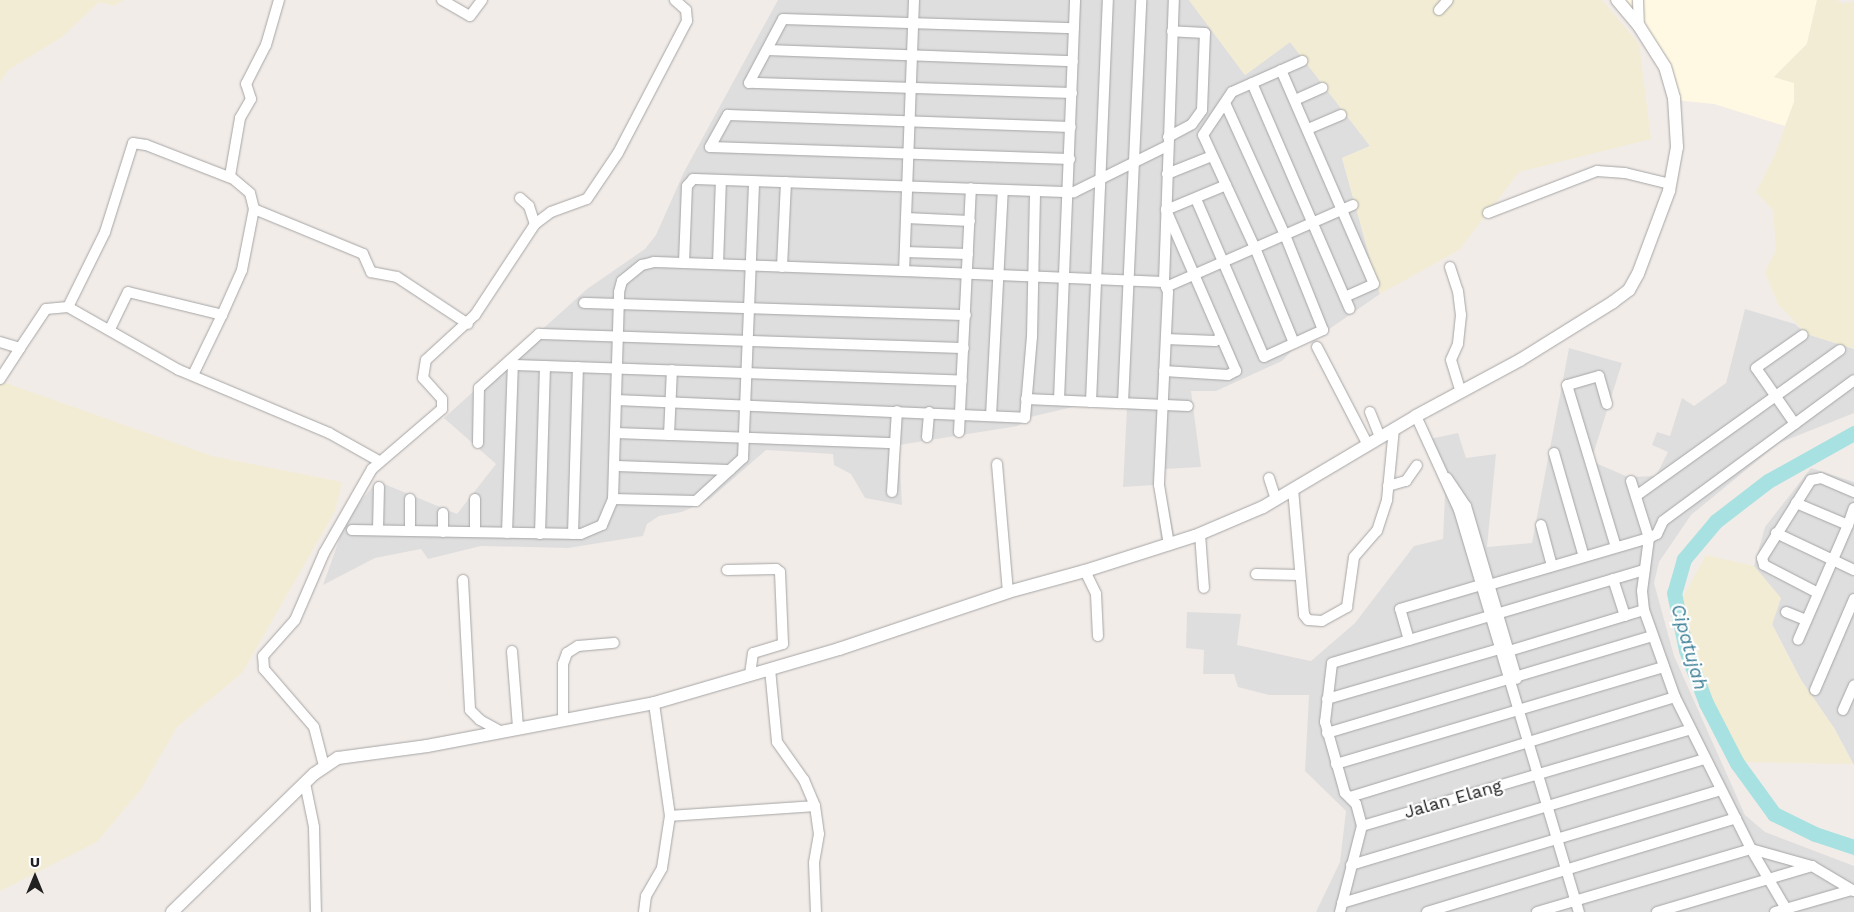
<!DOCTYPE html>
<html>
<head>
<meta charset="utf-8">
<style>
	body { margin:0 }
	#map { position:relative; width:1854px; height:912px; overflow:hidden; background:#f2ece8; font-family:"Work Sans",sans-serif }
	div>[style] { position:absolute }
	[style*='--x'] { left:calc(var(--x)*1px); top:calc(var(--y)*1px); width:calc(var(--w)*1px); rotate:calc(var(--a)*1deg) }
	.residential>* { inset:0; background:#dfdedf }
	.education>* { inset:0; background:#fff9e4 }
	.farmland>* { inset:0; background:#f1ecd3 }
	.river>* { height:15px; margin:-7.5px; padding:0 7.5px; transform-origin:7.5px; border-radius:7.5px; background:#a7e1e1 }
	.roads { filter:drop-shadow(0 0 1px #a5a5a5) drop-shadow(0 0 1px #a5a5a5) }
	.minor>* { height:10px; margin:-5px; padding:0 5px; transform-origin:5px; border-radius:5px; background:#fff }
	.tertiary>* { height:12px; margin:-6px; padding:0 6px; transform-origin:6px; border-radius:6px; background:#fff }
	span { translate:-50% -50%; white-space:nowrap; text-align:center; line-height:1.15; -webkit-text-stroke:4.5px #fff; paint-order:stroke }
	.street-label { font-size:18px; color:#212121 }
	.water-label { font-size:19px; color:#3c7e96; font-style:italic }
	.north { position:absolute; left:10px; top:852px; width:50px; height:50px; -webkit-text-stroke:4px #fff; paint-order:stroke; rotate:0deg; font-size:14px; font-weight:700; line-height:20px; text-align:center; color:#212121 }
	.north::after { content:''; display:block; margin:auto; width:18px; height:22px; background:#212121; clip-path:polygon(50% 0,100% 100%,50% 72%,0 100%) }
</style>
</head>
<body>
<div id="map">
	<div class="residential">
		<i style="clip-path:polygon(778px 0,1189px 0,1245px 75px,1290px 42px,1370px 146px,1342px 158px,1380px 294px,1322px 334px,1298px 344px,1282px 361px,1216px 391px,1191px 391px,1201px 467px,1165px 469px,1164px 483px,1174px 534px,1161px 540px,1154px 485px,1123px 487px,1127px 407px,1090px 403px,1026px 418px,1018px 426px,899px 445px,902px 505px,865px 498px,851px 474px,834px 465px,833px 454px,766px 450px,710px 499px,682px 512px,659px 516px,647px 524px,643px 536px,568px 548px,481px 546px,428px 559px,421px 549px,375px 558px,323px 585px,347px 518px,377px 481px,457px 514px,496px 464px,444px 418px,587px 289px,645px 249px,656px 235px,684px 172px)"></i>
		<i style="clip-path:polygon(1745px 309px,1795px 324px,1807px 334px,1854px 349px,1854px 413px,1779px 443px,1691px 515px,1659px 562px,1654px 583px,1674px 656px,1745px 815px,1765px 832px,1854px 866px,1854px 912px,1316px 912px,1340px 862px,1346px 811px,1305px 771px,1309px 695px,1269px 695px,1238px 687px,1234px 674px,1203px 674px,1204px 650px,1186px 648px,1187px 612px,1241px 614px,1237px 645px,1311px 661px,1355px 623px,1414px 546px,1443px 539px,1445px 495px,1425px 440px,1458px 433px,1466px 458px,1496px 454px,1487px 547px,1532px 543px,1569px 348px,1622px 363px,1591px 461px,1628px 477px,1656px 476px,1668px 452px,1652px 445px,1657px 432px,1670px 436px,1682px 398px,1694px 406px,1726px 383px)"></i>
		<i style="clip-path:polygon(1811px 468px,1854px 482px,1854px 765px,1834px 728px,1801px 680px,1772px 624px,1780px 598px,1754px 566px,1765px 527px)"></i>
	</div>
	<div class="education">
		<i style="clip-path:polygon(1619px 0,1817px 0,1807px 44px,1774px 77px,1794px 83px,1794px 102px,1785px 126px,1714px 104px,1676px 100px,1666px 63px)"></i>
	</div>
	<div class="farmland">
		<i style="clip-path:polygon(0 0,124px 0,114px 6px,99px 2px,62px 37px,8px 70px,0 82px)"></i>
		<i style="clip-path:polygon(1189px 0,1602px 0,1639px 44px,1651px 139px,1519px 172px,1459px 250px,1380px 294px,1342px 158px,1370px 146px,1290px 42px,1245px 75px)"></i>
		<i style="clip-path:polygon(1817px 0,1837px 0,1843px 4px,1854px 2px,1854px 349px,1807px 334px,1778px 304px,1765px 272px,1776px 250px,1773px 210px,1756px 192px,1775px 155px,1794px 102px,1794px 83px,1774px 77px,1807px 44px)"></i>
		<i style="clip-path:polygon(0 381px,212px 456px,342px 482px,335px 511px,242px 673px,177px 727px,141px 789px,97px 842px,0 891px)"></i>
		<i style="clip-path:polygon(1706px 555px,1754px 566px,1781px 598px,1772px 625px,1801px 680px,1834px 728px,1853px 764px,1743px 762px,1702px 681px,1682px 599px)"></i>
	</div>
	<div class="river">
		<i style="--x:1854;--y:433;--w:98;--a:150.8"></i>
		<i style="--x:1768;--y:481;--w:66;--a:142.4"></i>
		<i style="--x:1716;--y:521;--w:50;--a:130.1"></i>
		<i style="--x:1684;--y:559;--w:35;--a:106"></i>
		<i style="--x:1674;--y:593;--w:58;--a:78.1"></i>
		<i style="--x:1686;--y:650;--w:57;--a:69.3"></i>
		<i style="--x:1706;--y:703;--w:68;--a:62.7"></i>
		<i style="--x:1737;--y:763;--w:63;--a:54"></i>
		<i style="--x:1774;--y:814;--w:46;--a:26"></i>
		<i style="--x:1815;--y:834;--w:41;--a:18.4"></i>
	</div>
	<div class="roads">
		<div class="minor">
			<i style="--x:442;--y:0;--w:32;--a:30"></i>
			<i style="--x:470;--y:16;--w:20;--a:-53"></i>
			<i style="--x:914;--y:0;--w:271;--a:92.1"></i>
			<i style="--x:904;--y:271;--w:260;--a:2.4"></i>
			<i style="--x:1164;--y:282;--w:11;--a:68"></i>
			<i style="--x:1168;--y:292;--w:193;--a:92.7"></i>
			<i style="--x:1159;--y:485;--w:61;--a:80.5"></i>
			<i style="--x:1638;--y:0;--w:26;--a:88"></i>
			<i style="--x:1439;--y:10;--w:13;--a:-48"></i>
			<i style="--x:767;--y:50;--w:306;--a:2.1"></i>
			<i style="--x:1281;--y:70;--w:233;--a:66.5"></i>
			<i style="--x:1374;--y:284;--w:32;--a:156"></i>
			<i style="--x:1252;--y:83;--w:246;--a:66.6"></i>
			<i style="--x:1072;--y:93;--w:323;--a:-178.2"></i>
			<i style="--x:749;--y:83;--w:72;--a:-62"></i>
			<i style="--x:783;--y:19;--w:291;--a:1.8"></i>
			<i style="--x:1295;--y:100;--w:30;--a:-24"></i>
			<i style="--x:1308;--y:129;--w:36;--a:-23"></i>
			<i style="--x:1168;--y:137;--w:27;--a:-28"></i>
			<i style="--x:1192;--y:124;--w:17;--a:-54"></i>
			<i style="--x:1202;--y:110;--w:77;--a:-87.8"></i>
			<i style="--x:1205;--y:33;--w:33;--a:-177"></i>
			<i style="--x:1070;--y:159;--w:360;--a:-178.1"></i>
			<i style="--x:710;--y:147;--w:37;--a:-61"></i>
			<i style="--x:728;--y:115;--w:343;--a:2"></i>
			<i style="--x:1167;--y:174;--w:48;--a:-21.8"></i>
			<i style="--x:520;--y:198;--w:12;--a:42"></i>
			<i style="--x:529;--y:206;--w:19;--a:72"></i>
			<i style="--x:1196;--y:199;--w:172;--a:66.7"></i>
			<i style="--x:1264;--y:357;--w:65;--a:-24.6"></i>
			<i style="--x:1323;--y:330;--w:102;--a:-111.8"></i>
			<i style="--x:1285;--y:235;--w:145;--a:-114.4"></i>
			<i style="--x:254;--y:209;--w:118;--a:22.4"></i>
			<i style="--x:363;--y:254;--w:20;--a:66"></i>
			<i style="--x:371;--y:272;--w:26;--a:11"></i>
			<i style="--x:397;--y:277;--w:85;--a:33.5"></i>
			<i style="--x:1488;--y:213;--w:117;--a:-21.1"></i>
			<i style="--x:1597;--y:171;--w:28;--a:4"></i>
			<i style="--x:1625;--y:173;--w:46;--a:13.7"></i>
			<i style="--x:906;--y:218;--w:64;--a:2.7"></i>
			<i style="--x:905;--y:252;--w:63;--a:1.8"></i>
			<i style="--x:684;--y:263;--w:77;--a:-87.8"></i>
			<i style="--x:687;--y:186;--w:9;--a:-49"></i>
			<i style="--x:693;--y:179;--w:381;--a:2"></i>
			<i style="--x:1074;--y:192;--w:104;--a:-26.3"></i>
			<i style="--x:718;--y:264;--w:84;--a:-88"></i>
			<i style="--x:782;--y:267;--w:85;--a:-87.3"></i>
			<i style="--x:1450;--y:267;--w:25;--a:72"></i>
			<i style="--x:1458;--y:291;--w:24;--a:83"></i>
			<i style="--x:1461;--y:315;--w:29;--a:96"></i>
			<i style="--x:1458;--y:344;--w:17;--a:114"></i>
			<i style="--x:1451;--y:360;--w:34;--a:73"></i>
			<i style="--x:1164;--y:282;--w:282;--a:-88"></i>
			<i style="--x:1166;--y:287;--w:204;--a:-23.7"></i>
			<i style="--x:584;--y:303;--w:382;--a:1.8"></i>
			<i style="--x:68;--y:307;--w:84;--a:-63.7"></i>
			<i style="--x:105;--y:232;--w:93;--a:-72.5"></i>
			<i style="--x:133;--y:143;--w:13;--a:9"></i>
			<i style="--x:146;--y:145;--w:91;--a:21.2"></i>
			<i style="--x:110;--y:329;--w:41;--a:-64.1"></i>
			<i style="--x:128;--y:292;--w:97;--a:13.7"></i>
			<i style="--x:222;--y:315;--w:49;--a:-66"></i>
			<i style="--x:242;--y:270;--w:62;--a:-78.9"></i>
			<i style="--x:254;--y:209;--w:16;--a:-104"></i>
			<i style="--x:250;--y:193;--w:26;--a:-140"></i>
			<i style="--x:230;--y:176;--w:59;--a:-80.2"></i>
			<i style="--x:240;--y:118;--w:22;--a:-60"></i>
			<i style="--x:251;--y:99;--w:16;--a:-108"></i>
			<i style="--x:246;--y:84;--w:44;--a:-62.9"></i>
			<i style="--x:266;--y:45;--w:47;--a:-73.9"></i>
			<i style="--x:1166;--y:339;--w:49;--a:2.3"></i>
			<i style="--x:1215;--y:341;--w:7;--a:-27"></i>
			<i style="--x:0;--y:342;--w:21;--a:17"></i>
			<i style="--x:20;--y:348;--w:47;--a:-56.3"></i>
			<i style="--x:46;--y:309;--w:22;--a:-5"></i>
			<i style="--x:68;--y:307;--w:128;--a:29.6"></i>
			<i style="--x:179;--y:370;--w:163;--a:22.8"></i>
			<i style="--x:329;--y:433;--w:57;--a:29.2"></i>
			<i style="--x:1294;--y:343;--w:103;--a:-112.3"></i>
			<i style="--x:1255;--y:248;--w:124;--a:-114.7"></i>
			<i style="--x:1203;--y:135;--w:52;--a:-56"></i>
			<i style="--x:1232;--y:92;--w:77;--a:-23.9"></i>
			<i style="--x:1317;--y:347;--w:110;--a:62.5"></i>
			<i style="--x:1164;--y:371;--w:64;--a:3.6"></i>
			<i style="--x:1228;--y:375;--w:9;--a:-27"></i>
			<i style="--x:1236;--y:371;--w:176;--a:-113.5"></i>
			<i style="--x:1166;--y:210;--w:65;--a:-22.6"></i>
			<i style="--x:193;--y:375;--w:67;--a:-64.2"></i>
			<i style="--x:0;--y:379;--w:37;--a:-57"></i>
			<i style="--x:1026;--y:399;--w:162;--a:2.5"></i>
			<i style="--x:616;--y:400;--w:409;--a:2.5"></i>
			<i style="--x:1025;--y:418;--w:81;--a:-85.1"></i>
			<i style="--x:1032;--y:337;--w:146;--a:-88.8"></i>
			<i style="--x:1059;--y:400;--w:400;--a:-87.7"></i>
			<i style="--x:1091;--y:402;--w:402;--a:-87.6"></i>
			<i style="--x:1123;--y:403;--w:403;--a:-87.4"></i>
			<i style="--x:1607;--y:404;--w:29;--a:-106"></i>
			<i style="--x:1599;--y:376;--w:33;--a:164"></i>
			<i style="--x:1567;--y:385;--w:169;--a:73.2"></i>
			<i style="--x:1370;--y:412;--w:27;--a:68"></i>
			<i style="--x:991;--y:416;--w:226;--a:-87"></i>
			<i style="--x:1416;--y:416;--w:103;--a:65.4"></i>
			<i style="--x:1459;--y:510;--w:420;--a:73.4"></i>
			<i style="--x:1795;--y:424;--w:68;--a:-124.9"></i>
			<i style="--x:1756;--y:368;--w:57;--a:-35.1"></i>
			<i style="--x:959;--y:432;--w:244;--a:-87.2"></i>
			<i style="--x:616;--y:433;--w:279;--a:2.1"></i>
			<i style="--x:669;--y:435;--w:65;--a:-87.4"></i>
			<i style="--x:927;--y:437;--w:25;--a:-85"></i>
			<i style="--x:478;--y:443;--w:55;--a:-89"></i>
			<i style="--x:479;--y:388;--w:81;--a:-42"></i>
			<i style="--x:539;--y:334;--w:425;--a:1.9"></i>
			<i style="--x:1554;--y:453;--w:108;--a:73.9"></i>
			<i style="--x:997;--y:464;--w:128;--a:85.1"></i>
			<i style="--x:615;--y:466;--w:115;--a:2"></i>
			<i style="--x:1269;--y:478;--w:22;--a:72"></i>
			<i style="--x:1447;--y:478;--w:34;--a:56"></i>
			<i style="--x:1466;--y:506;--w:180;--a:73.6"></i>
			<i style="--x:1631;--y:481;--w:60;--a:72.5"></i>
			<i style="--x:1649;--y:538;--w:53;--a:97.5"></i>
			<i style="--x:1642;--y:591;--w:19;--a:84"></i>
			<i style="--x:1644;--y:610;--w:92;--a:70.4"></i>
			<i style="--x:1675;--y:697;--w:170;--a:63.4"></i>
			<i style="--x:1751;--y:849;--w:73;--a:59.6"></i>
			<i style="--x:1388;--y:486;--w:19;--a:-16"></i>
			<i style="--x:1406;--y:481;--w:19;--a:-55"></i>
			<i style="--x:1293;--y:489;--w:126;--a:85"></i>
			<i style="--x:1304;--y:615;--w:6;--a:51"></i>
			<i style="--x:1308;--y:620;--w:14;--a:4"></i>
			<i style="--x:1322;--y:621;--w:29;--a:-29"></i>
			<i style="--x:1347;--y:607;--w:50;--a:-82"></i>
			<i style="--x:1354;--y:557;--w:35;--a:-49"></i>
			<i style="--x:1377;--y:531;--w:33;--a:-72"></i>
			<i style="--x:1387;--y:500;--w:71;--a:-84.4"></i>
			<i style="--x:892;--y:492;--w:81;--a:-86.5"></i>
			<i style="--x:1636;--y:496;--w:251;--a:-35.6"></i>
			<i style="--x:410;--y:499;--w:32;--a:90"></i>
			<i style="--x:475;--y:499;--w:33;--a:90"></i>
			<i style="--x:613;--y:499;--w:83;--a:1.4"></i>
			<i style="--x:696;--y:501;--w:64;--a:-42.5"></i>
			<i style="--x:743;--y:458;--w:276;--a:-87.7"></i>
			<i style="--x:1796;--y:503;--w:56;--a:22.9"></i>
			<i style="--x:1848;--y:525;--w:125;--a:113.5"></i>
			<i style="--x:1541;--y:525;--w:42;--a:75"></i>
			<i style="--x:1848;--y:525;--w:18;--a:-71"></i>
			<i style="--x:352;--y:530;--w:229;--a:1"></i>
			<i style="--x:581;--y:534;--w:23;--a:-23"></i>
			<i style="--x:602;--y:525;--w:28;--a:-67"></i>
			<i style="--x:613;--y:499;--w:207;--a:-88.3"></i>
			<i style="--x:619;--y:292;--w:11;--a:-75"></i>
			<i style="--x:622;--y:281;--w:26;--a:-39"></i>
			<i style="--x:642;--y:265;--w:12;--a:-14"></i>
			<i style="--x:654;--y:262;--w:250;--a:2.1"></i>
			<i style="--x:378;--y:530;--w:43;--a:-88.7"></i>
			<i style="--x:443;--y:532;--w:19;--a:-90"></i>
			<i style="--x:507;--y:533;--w:168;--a:-88"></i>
			<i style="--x:513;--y:365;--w:449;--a:2"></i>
			<i style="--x:1776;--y:533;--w:86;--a:25.4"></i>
			<i style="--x:540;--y:534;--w:168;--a:-88.3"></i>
			<i style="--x:573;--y:534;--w:167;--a:-88.3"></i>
			<i style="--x:1200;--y:534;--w:54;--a:85.8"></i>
			<i style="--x:727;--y:570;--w:49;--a:-1.2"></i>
			<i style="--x:776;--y:569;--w:5;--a:37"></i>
			<i style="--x:780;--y:572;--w:72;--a:87.6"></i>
			<i style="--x:783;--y:644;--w:31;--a:163"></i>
			<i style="--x:753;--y:653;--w:22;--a:98"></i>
			<i style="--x:1085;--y:571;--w:25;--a:64"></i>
			<i style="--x:1096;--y:594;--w:42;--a:87.3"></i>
			<i style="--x:1256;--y:574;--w:43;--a:1.3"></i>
			<i style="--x:1613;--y:579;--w:39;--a:72"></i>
			<i style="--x:463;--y:580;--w:130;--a:86.9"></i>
			<i style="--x:470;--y:710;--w:14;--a:45"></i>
			<i style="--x:480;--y:720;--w:23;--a:29"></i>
			<i style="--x:1489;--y:585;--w:167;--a:-16.4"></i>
			<i style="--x:1649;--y:538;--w:9;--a:-27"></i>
			<i style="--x:1657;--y:534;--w:14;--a:-65"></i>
			<i style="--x:1663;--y:521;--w:237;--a:-36.4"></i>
			<i style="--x:1818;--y:593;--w:61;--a:-152.6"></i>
			<i style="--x:1764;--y:565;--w:7;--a:-106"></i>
			<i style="--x:1762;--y:558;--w:92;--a:-57.9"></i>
			<i style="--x:1811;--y:480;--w:10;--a:-11"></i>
			<i style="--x:1821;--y:478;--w:36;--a:23"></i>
			<i style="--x:1786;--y:612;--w:22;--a:22"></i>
			<i style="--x:1409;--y:640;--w:32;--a:-106"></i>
			<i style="--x:1400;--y:609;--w:84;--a:-16.5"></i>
			<i style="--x:512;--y:651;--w:77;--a:85.5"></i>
			<i style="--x:1509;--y:651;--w:141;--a:-16.9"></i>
			<i style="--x:770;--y:669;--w:73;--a:84.5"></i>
			<i style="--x:777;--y:742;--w:47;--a:54.6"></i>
			<i style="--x:804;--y:780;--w:28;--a:67"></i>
			<i style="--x:815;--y:806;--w:28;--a:82"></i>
			<i style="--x:819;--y:834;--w:29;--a:100"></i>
			<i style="--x:814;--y:863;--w:49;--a:87.7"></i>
			<i style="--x:1815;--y:690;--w:99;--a:-66.8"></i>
			<i style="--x:1327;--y:699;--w:186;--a:-16.2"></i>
			<i style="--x:1843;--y:710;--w:27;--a:-66"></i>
			<i style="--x:563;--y:720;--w:56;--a:-90"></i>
			<i style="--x:563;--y:664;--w:12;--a:-70"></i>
			<i style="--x:567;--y:653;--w:13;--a:-32"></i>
			<i style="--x:578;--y:646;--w:36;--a:-5"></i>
			<i style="--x:1327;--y:733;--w:340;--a:-16.6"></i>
			<i style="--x:1336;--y:764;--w:342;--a:-16.5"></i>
			<i style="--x:324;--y:766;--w:40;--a:-104.4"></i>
			<i style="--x:314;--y:727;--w:77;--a:-130.8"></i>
			<i style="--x:264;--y:669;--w:13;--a:-94"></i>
			<i style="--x:263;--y:656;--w:48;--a:-48.4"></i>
			<i style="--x:295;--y:620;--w:73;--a:-66.6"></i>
			<i style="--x:324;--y:553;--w:97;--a:-60.3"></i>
			<i style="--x:372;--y:469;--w:92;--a:-40.6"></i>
			<i style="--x:442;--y:409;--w:10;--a:-90"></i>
			<i style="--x:442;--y:399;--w:28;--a:-132"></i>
			<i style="--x:423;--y:378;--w:18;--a:-81"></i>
			<i style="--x:426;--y:360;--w:67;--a:-42.6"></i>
			<i style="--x:475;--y:315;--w:109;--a:-56.6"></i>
			<i style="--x:535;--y:224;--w:20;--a:-37"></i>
			<i style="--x:551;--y:212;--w:38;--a:-20"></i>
			<i style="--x:587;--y:199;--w:55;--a:-56"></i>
			<i style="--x:618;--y:153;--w:149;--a:-62.4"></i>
			<i style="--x:687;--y:21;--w:11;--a:-95"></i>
			<i style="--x:686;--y:10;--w:15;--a:-138"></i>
			<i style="--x:305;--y:783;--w:45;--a:78.4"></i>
			<i style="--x:314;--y:827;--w:85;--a:88.7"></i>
			<i style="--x:1350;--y:797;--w:340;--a:-17.1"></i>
			<i style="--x:670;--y:816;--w:145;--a:-3.9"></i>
			<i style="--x:1362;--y:826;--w:341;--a:-16.4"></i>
			<i style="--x:1351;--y:865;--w:370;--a:-16.7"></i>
			<i style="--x:1342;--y:903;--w:395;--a:-16.6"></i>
			<i style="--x:644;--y:912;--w:16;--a:-83"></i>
			<i style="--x:646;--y:896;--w:32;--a:-60"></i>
			<i style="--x:662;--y:868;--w:53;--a:-81.3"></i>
			<i style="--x:670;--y:816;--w:114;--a:-98.1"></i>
			<i style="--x:1340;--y:912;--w:89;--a:-75.7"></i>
			<i style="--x:1362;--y:826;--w:23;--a:-105"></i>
			<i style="--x:1356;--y:804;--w:16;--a:-135"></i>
			<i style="--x:1345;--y:793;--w:74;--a:-105.7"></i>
			<i style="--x:1325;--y:722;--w:59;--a:-83.2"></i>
			<i style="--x:1332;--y:663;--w:326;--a:-16.6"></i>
			<i style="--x:1427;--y:912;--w:323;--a:-16.9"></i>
			<i style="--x:1537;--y:912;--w:223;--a:-16.4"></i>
			<i style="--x:1751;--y:849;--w:63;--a:15.6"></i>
			<i style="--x:1812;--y:866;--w:49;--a:30.8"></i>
			<i style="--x:1657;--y:912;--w:162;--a:-16.5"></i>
			<i style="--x:1775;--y:912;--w:79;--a:-16.1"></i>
		</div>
		<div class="tertiary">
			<i style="--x:172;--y:912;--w:198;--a:-44.2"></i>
			<i style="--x:314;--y:774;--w:29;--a:-34"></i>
			<i style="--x:338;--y:758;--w:90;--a:-7.7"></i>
			<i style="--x:427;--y:746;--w:231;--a:-10.7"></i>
			<i style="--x:654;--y:703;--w:193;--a:-16.3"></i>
			<i style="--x:839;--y:649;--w:178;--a:-18.6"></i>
			<i style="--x:1008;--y:592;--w:80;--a:-15.3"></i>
			<i style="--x:1085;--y:571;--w:115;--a:-17.7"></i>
			<i style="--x:1195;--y:536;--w:74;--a:-23.1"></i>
			<i style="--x:1263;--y:507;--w:178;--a:-30.7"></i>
			<i style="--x:1416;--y:416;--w:118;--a:-28.3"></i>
			<i style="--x:1520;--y:360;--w:110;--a:-31.9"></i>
			<i style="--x:1613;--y:302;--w:20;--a:-37"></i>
			<i style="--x:1629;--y:290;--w:18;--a:-61"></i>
			<i style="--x:1638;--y:274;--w:89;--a:-69.5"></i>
			<i style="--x:1669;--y:191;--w:45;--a:-79.7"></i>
			<i style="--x:1677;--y:147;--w:49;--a:-93.5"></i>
			<i style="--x:1674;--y:98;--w:32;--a:-106"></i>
			<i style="--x:1665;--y:67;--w:49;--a:-122.4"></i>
			<i style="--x:1639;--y:26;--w:34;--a:-130"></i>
		</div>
	</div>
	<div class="street-label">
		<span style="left:1453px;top:799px;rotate:-16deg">Jalan Elang</span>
	</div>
	<div class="water-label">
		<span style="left:1689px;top:647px;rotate:74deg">Cipatujah</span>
	</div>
	<div class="north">U</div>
</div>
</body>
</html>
